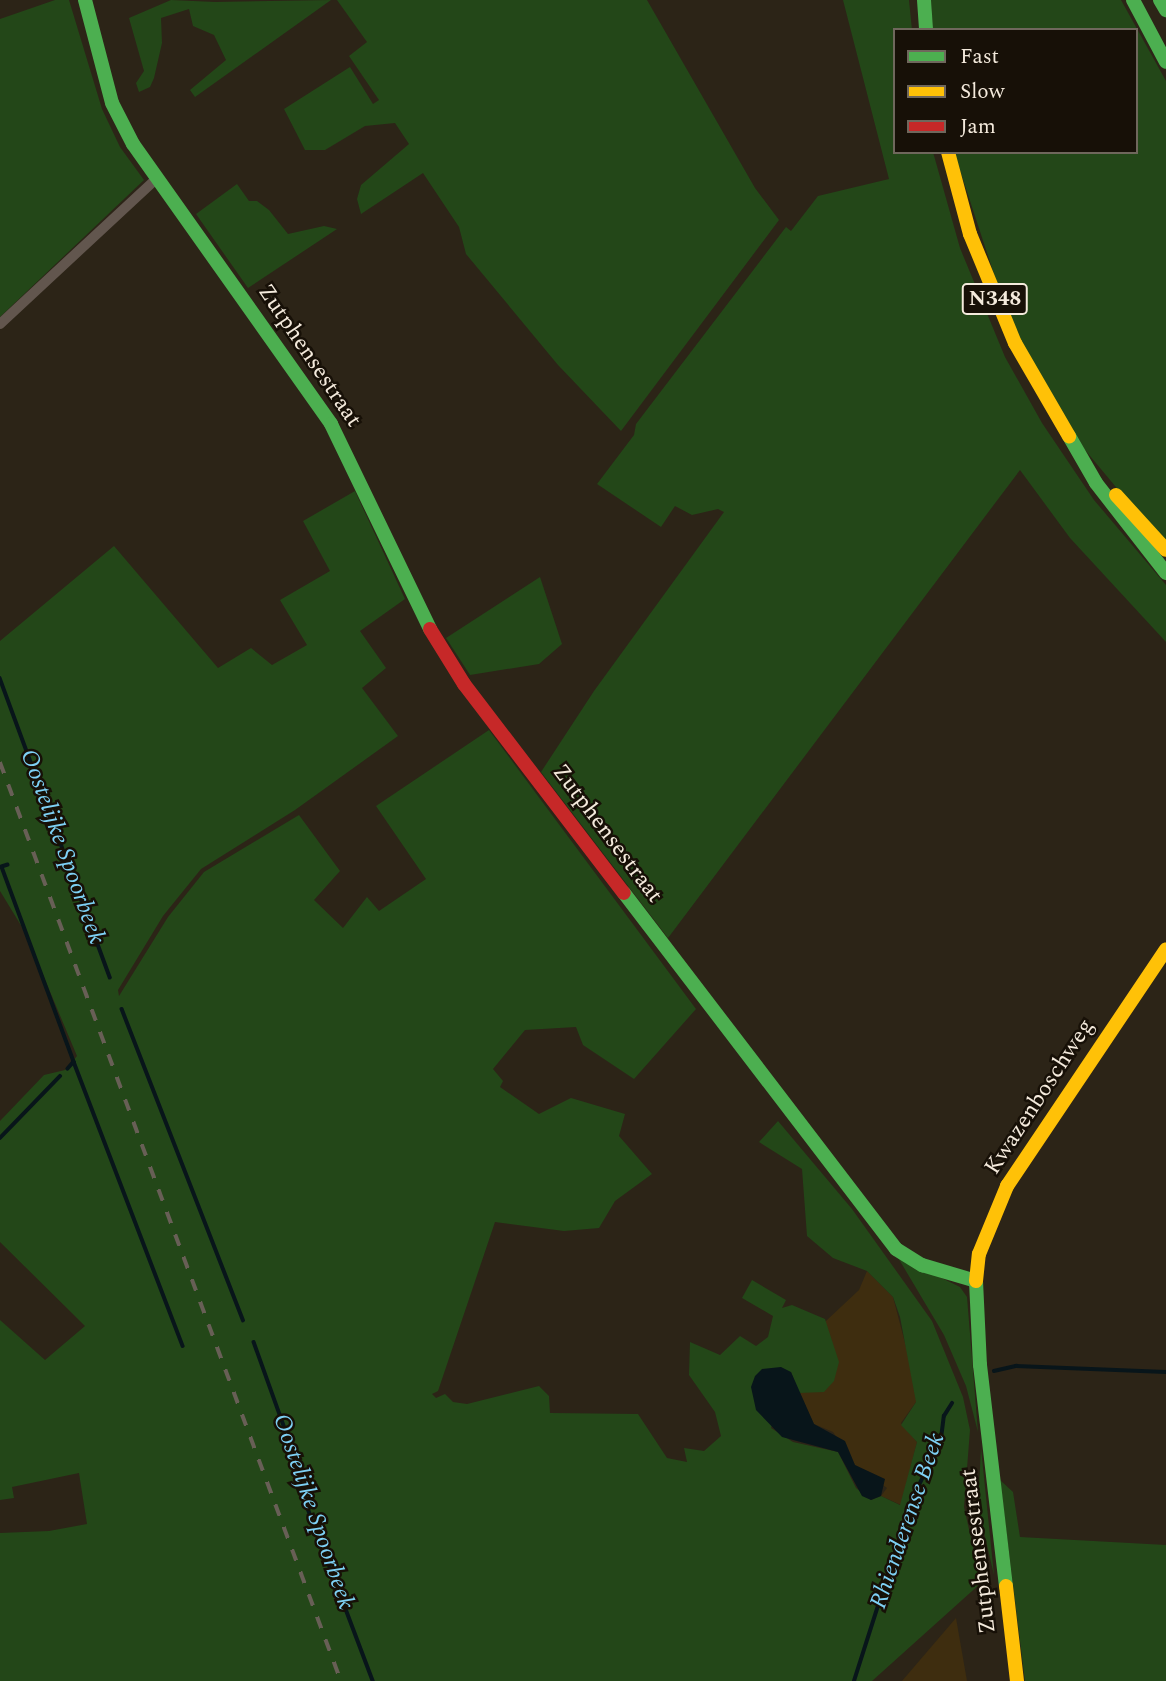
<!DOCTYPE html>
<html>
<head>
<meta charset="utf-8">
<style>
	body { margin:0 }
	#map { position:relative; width:1166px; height:1681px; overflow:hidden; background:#2c2417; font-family:Spectral,serif }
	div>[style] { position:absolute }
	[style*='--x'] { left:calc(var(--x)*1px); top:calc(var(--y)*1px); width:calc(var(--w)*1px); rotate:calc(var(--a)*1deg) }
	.built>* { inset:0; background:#3e2d0f }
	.green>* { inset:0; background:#234718 }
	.water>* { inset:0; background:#08151a }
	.stream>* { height:3.5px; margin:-1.75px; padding:0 1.75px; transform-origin:1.75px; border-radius:1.75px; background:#08151a }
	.street>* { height:10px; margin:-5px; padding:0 5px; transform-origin:5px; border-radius:5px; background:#62564e }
	.fast>* { height:14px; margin:-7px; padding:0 7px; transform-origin:7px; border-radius:7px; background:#4caf50 }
	.slow>* { height:14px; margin:-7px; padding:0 7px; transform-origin:7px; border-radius:7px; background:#ffc107 }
	.jam>* { height:14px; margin:-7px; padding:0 7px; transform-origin:7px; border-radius:7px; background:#c62828 }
	.rail>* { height:3.5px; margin-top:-1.75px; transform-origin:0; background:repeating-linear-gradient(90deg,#685f56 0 12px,transparent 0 24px) }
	span { translate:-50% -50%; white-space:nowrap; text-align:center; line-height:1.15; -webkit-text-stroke:5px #171007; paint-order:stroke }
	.shield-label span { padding:2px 5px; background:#171007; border:2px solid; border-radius:5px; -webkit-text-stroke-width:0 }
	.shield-label { font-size:21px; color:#f4eadc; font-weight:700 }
	.street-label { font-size:23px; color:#f4eadc }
	.water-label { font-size:24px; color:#7ed1f5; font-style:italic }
	.legend { position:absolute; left:893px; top:28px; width:245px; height:126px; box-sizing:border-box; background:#171007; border:2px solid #6f675c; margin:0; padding:9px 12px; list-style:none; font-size:21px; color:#f4eadc }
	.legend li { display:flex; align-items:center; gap:14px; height:35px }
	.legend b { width:35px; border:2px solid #6f675c }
</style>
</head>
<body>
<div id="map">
	<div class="built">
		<i style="clip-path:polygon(867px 1271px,893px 1297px,916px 1385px,916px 1402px,901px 1423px,917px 1442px,901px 1505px,881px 1496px,887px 1488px,855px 1465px,833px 1432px,814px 1424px,799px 1393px,811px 1335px,859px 1290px)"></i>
		<i style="clip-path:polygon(956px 1618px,967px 1681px,902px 1681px)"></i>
	</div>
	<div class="green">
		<i style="clip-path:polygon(55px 0,69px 0,102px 109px,120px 147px,144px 180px,0 317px,0 19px)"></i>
		<i style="clip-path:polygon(171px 0,215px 2px,331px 0,195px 97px,190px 90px,226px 60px,214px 35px,193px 26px,189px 9px,161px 18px,162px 43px,154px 78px,150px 87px,139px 92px,136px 83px,144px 71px,129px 18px)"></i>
		<i style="clip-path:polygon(337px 0,647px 0,755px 188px,779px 220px,621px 431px,558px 365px,466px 254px,459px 227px,423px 173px,361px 214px,357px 199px,361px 185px,409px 144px,395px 123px,365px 126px,325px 150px,305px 150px,284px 109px,350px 67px,373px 104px,379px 100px,349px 56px,367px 42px)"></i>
		<i style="clip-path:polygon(843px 0,909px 0,912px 30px,895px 30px,895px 152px,933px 152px,960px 248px,1005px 357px,1042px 423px,1094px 500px,1166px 585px,1166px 642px,1070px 538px,1020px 470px,668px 938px,541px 772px,594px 691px,724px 512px,718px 509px,692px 515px,675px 506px,661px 527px,597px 484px,634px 435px,636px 424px,786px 227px,791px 231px,818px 196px,889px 179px)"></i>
		<i style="clip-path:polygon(931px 0,1121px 0,1166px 81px,1166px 547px,1070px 432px,1011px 326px,954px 152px,1136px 152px,1136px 30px,933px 30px)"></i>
		<i style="clip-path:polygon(237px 184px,249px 201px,257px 201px,269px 210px,288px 234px,324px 226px,337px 229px,248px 288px,196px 214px)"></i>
		<i style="clip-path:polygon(355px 491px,405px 599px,360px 631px,386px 668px,362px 688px,398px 736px,295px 810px,201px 869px,163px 916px,118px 990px,119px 996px,168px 917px,204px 872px,299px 815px,340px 871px,314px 900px,343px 928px,367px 897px,379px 911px,426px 879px,376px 806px,489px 730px,696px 1009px,634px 1079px,583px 1045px,576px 1027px,525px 1030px,493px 1069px,503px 1081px,500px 1087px,539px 1114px,571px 1098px,625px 1114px,619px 1136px,652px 1174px,615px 1201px,599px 1228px,564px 1231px,495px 1222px,438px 1391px,432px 1394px,436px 1398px,445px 1394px,453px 1402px,467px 1404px,539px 1386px,549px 1396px,550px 1413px,638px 1414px,667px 1458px,687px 1462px,684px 1448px,704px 1451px,721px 1436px,715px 1412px,689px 1375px,690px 1342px,720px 1355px,740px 1336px,756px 1346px,768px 1337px,773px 1316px,742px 1298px,752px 1280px,786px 1300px,782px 1308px,792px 1305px,825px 1319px,839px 1362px,834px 1381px,824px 1392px,799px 1393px,791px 1372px,771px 1428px,793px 1442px,838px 1452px,856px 1488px,871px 1500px,881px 1496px,900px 1505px,917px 1442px,901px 1425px,916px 1402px,900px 1317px,893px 1297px,867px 1271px,833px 1258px,807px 1236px,802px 1169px,759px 1142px,778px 1121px,852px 1209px,932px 1321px,963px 1397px,970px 1430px,964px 1507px,981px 1583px,872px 1681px,0 1681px,0 1533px,49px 1531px,87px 1524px,79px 1473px,12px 1487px,14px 1498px,0 1500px,0 1320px,45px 1360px,85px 1326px,0 1242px,0 1121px,44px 1075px,65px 1070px,77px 1056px,25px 932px,0 891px,0 641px,114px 546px,218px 668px,251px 648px,272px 665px,307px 645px,280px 600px,330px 571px,303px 521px)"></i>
		<i style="clip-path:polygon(540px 577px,562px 644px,539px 664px,470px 675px,446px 638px)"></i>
		<i style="clip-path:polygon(897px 1256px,960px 1287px,967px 1297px,978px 1432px,966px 1386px,944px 1335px)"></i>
		<i style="clip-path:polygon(981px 1448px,994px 1575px,978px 1507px)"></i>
		<i style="clip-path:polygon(1000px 1480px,1013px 1492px,1020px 1537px,1166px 1545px,1166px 1681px,1025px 1681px)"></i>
	</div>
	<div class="water">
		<i style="clip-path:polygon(781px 1367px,791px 1372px,814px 1424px,845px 1441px,855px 1465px,885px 1479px,881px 1496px,871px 1500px,862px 1496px,838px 1452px,782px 1437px,756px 1410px,751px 1387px,755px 1376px,762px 1369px)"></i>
	</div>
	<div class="stream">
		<i style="--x:0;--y:678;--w:319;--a:69.8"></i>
		<i style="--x:8;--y:865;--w:6;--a:162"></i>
		<i style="--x:2;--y:867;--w:208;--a:69.7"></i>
		<i style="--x:74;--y:1062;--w:9;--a:131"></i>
		<i style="--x:122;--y:1009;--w:334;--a:68.7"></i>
		<i style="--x:74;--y:1062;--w:304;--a:69"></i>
		<i style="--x:0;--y:1138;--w:86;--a:-45.9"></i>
		<i style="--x:254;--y:1342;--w:113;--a:70.3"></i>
		<i style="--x:292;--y:1448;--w:60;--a:75.5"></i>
		<i style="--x:307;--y:1506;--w:187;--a:69.3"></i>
		<i style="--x:994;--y:1371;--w:23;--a:-13"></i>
		<i style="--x:1016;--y:1366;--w:150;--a:2.3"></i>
		<i style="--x:854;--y:1681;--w:188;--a:-72.3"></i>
		<i style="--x:911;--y:1502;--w:70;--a:-64.5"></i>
		<i style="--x:941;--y:1439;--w:23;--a:-83"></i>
		<i style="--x:944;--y:1416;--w:15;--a:-58"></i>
	</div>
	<div class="street">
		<i style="--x:0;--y:324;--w:214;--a:-42.9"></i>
	</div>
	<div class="fast">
		<i style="--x:85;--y:0;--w:106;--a:75.3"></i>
		<i style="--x:112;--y:103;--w:46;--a:62.9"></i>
		<i style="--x:133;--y:144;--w:343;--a:54.7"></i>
		<i style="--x:331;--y:424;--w:228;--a:64.2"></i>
		<i style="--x:924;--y:0;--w:30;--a:86"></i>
		<i style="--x:1133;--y:0;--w:70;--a:62"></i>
		<i style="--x:1160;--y:0;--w:12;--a:59"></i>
		<i style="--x:1069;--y:436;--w:54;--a:60.1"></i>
		<i style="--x:1096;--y:483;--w:114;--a:52.1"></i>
		<i style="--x:624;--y:893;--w:448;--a:52.6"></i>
		<i style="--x:896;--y:1249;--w:31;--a:32"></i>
		<i style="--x:922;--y:1265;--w:56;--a:16.5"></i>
		<i style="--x:976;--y:1281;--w:84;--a:87.3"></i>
		<i style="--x:980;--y:1365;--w:223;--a:83.3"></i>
	</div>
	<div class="slow">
		<i style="--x:948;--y:152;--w:85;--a:75"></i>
		<i style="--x:970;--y:234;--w:118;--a:67.6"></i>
		<i style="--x:1015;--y:343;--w:108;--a:59.9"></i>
		<i style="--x:1116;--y:495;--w:74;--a:47.7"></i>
		<i style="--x:976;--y:1281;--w:27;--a:-84"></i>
		<i style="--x:979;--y:1254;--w:74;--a:-67.6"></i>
		<i style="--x:1007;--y:1186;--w:285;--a:-56.1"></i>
		<i style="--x:1006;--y:1586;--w:96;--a:83.4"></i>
	</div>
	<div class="jam">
		<i style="--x:430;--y:629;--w:65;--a:58.3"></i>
		<i style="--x:464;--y:684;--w:263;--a:52.6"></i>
	</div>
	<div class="rail">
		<i style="--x:0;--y:762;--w:980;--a:69.64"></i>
	</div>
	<div class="shield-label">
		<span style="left:995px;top:299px">N348</span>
	</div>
	<div class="street-label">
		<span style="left:309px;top:356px;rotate:56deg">Zutphensestraat</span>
		<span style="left:607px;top:834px;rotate:53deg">Zutphensestraat</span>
		<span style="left:1040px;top:1097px;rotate:-57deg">Kwazenboschweg</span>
		<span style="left:979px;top:1551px;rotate:-97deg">Zutphensestraat</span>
	</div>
	<div class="water-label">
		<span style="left:62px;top:847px;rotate:70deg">Oostelijke Spoorbeek</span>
		<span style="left:313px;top:1512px;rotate:71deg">Oostelijke Spoorbeek</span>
		<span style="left:908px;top:1521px;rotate:-71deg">Rhienderense Beek</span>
	</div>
	<ul class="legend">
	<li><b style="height:9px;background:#4caf50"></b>Fast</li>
	<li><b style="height:9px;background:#ffc107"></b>Slow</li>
	<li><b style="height:9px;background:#c62828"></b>Jam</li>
	</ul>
</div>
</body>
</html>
